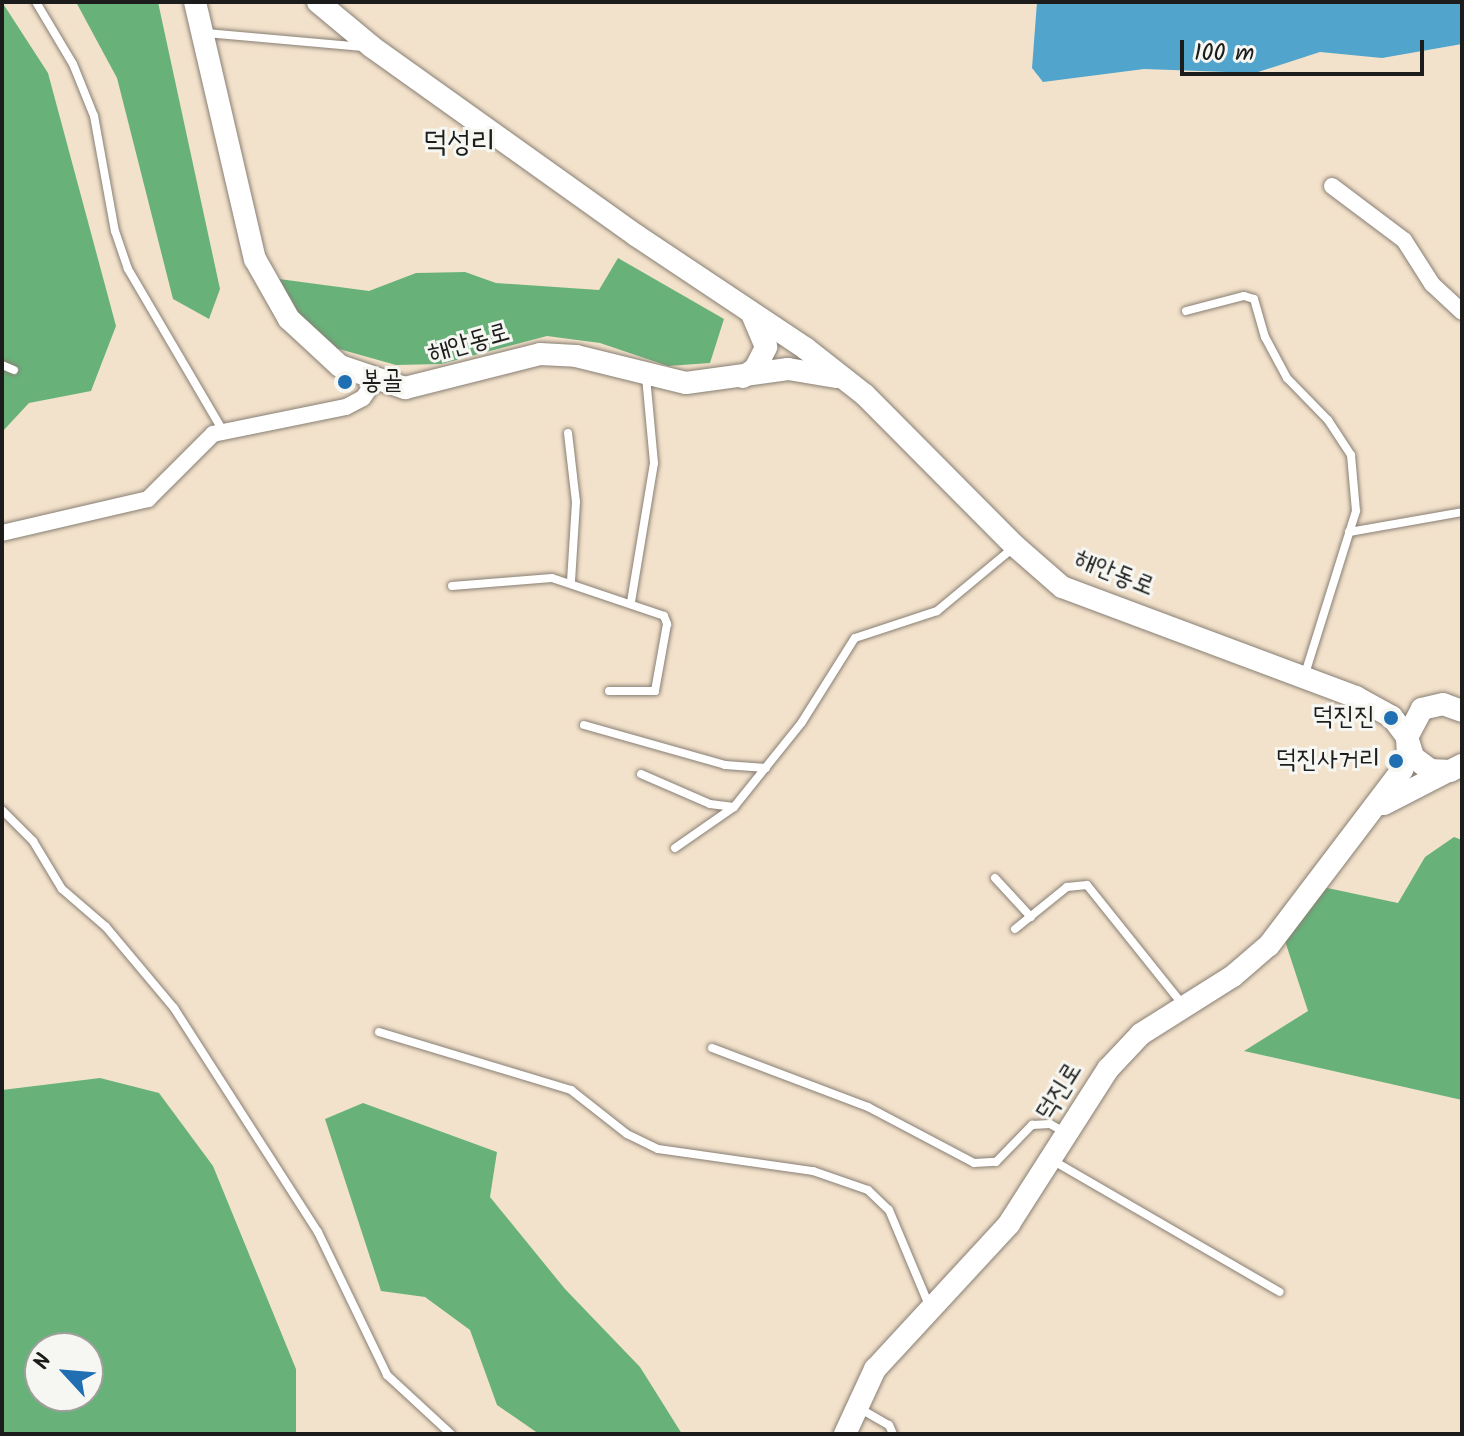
<!DOCTYPE html>
<html>
<head>
<meta charset="utf-8">
<style>
	body { margin:0 }
	#map { position:relative; width:1464px; height:1436px; overflow:hidden; background:#f3e2cb; font-family:Kalam,"Poor Story",sans-serif }
	div>[style] { position:absolute }
	[style*='--x'] { left:calc(var(--x)*1px); top:calc(var(--y)*1px); width:calc(var(--w)*1px); rotate:calc(var(--a)*1deg) }
	.forest>* { inset:0; background:#68b27a }
	.water>* { inset:0; background:#51a5cc }
	.roads { filter:drop-shadow(0 0 2px #887f74) drop-shadow(0 0 2px #887f74) }
	.lane>* { height:8px; margin:-4px; padding:0 4px; transform-origin:4px; border-radius:4px; background:#fff }
	.street>* { height:16px; margin:-8px; padding:0 8px; transform-origin:8px; border-radius:8px; background:#fff }
	.secondary>* { height:22px; margin:-11px; padding:0 11px; transform-origin:11px; border-radius:11px; background:#fff }
	.dots>* { width:22px; height:22px; translate:-50% -50%; box-sizing:border-box; border:4px solid #f6f6f2; border-radius:50% }
	span { translate:-50% -50%; white-space:nowrap; text-align:center; line-height:1.15; -webkit-text-stroke:6px #f6f6f2; paint-order:stroke }
	.street-label { font-size:26px; color:#1c1c1c }
	.poi-label { font-size:26px; color:#1c1c1c }
	.left { translate:0 -50%; text-align:left }
	.right { translate:-100% -50%; text-align:right }
	.quarter-label { font-size:30px; color:#1c1c1c }
	.frame { position:absolute; inset:0; border:4px solid #1c1c1c; pointer-events:none }
	.north { position:absolute; left:24px; top:1332px; width:80px; height:80px; box-sizing:border-box; background:#f6f6f2; border:2px solid #9f9f9c; border-radius:50%; rotate:296deg; font-size:22px; font-weight:700; line-height:32px; text-align:center; color:#1c1c1c }
	.north::after { content:''; display:block; margin:auto; width:28px; height:36px; background:#1f6fb2; clip-path:polygon(50% 0,100% 100%,50% 72%,0 100%) }
	.scale { position:absolute; left:1180px; top:40px; width:244px; height:36px; box-sizing:border-box; border:4px solid #1c1c1c; border-top:0; padding-left:10px; font-size:24px; line-height:28px; white-space:nowrap; color:#1c1c1c; -webkit-text-stroke:6px #f6f6f2; paint-order:stroke }
</style>
</head>
<body>
<div id="map">
	<div class="forest">
		<i style="clip-path:polygon(2px 2px,48px 73px,116px 326px,91px 391px,29px 403px,2px 432px)"></i>
		<i style="clip-path:polygon(76px 2px,158px 2px,220px 289px,209px 319px,173px 299px,117px 78px)"></i>
		<i style="clip-path:polygon(618px 258px,724px 319px,710px 363px,668px 366px,600px 343px,547px 336px,441px 364px,396px 365px,332px 347px,303px 321px,279px 279px,369px 291px,416px 273px,465px 272px,496px 283px,599px 290px)"></i>
		<i style="clip-path:polygon(1454px 837px,1462px 840px,1462px 1100px,1244px 1051px,1308px 1011px,1284px 938px,1318px 886px,1398px 903px,1425px 857px)"></i>
		<i style="clip-path:polygon(evenodd,100px 1078px,159px 1093px,213px 1166px,296px 1369px,296px 1434px,2px 1434px,2px 1090px,100px 1078px,88px 1348px,88px 1396px,40px 1396px,40px 1348px,88px 1348px)"></i>
		<i style="clip-path:polygon(363px 1103px,497px 1152px,490px 1197px,565px 1289px,640px 1367px,682px 1434px,539px 1434px,497px 1405px,470px 1330px,425px 1297px,381px 1291px,325px 1119px)"></i>
	</div>
	<div class="water">
		<i style="clip-path:polygon(1037px 2px,1462px 2px,1462px 44px,1382px 58px,1320px 52px,1255px 73px,1144px 69px,1043px 82px,1032px 68px)"></i>
	</div>
	<div class="roads">
		<div class="lane">
			<i style="--x:36;--y:2;--w:72;--a:59.2"></i>
			<i style="--x:73;--y:64;--w:56;--a:68"></i>
			<i style="--x:94;--y:116;--w:117;--a:79.7"></i>
			<i style="--x:115;--y:231;--w:40;--a:71.1"></i>
			<i style="--x:128;--y:269;--w:188;--a:59.6"></i>
			<i style="--x:206;--y:33;--w:158;--a:5.1"></i>
			<i style="--x:1186;--y:311;--w:60;--a:-14.5"></i>
			<i style="--x:1244;--y:296;--w:10;--a:17"></i>
			<i style="--x:1254;--y:299;--w:40;--a:74"></i>
			<i style="--x:1265;--y:337;--w:47;--a:61.8"></i>
			<i style="--x:1287;--y:378;--w:59;--a:45.7"></i>
			<i style="--x:1328;--y:420;--w:42;--a:56.7"></i>
			<i style="--x:1351;--y:455;--w:56;--a:84.9"></i>
			<i style="--x:1356;--y:511;--w:171;--a:107.4"></i>
			<i style="--x:2;--y:365;--w:13;--a:23"></i>
			<i style="--x:568;--y:433;--w:69;--a:83.4"></i>
			<i style="--x:576;--y:502;--w:79;--a:93.6"></i>
			<i style="--x:1349;--y:532;--w:115;--a:-10"></i>
			<i style="--x:452;--y:586;--w:100;--a:-4.6"></i>
			<i style="--x:552;--y:578;--w:118;--a:18.7"></i>
			<i style="--x:664;--y:616;--w:9;--a:69"></i>
			<i style="--x:667;--y:624;--w:68;--a:100.2"></i>
			<i style="--x:655;--y:691;--w:46;--a:180"></i>
			<i style="--x:631;--y:602;--w:141;--a:-80.6"></i>
			<i style="--x:654;--y:463;--w:86;--a:-95.3"></i>
			<i style="--x:584;--y:725;--w:147;--a:15.8"></i>
			<i style="--x:725;--y:765;--w:41;--a:4.2"></i>
			<i style="--x:641;--y:774;--w:75;--a:23.5"></i>
			<i style="--x:710;--y:804;--w:24;--a:7"></i>
			<i style="--x:2;--y:810;--w:44;--a:45"></i>
			<i style="--x:33;--y:841;--w:56;--a:58.9"></i>
			<i style="--x:62;--y:889;--w:58;--a:40.8"></i>
			<i style="--x:106;--y:927;--w:106;--a:50"></i>
			<i style="--x:174;--y:1008;--w:266;--a:57.3"></i>
			<i style="--x:318;--y:1232;--w:159;--a:64.2"></i>
			<i style="--x:387;--y:1375;--w:87;--a:42.7"></i>
			<i style="--x:675;--y:848;--w:72;--a:-34.8"></i>
			<i style="--x:734;--y:807;--w:109;--a:-51.3"></i>
			<i style="--x:802;--y:722;--w:99;--a:-57.8"></i>
			<i style="--x:855;--y:638;--w:86;--a:-18.2"></i>
			<i style="--x:937;--y:611;--w:100;--a:-39.7"></i>
			<i style="--x:995;--y:878;--w:53;--a:47.3"></i>
			<i style="--x:1015;--y:929;--w:67;--a:-38.9"></i>
			<i style="--x:1067;--y:887;--w:20;--a:-6"></i>
			<i style="--x:1087;--y:885;--w:154;--a:51.3"></i>
			<i style="--x:379;--y:1032;--w:201;--a:16.8"></i>
			<i style="--x:571;--y:1090;--w:71;--a:38.2"></i>
			<i style="--x:627;--y:1134;--w:34;--a:26"></i>
			<i style="--x:658;--y:1149;--w:157;--a:8.1"></i>
			<i style="--x:813;--y:1171;--w:58;--a:19.1"></i>
			<i style="--x:868;--y:1190;--w:29;--a:44"></i>
			<i style="--x:889;--y:1210;--w:103;--a:67.2"></i>
			<i style="--x:712;--y:1048;--w:167;--a:20.7"></i>
			<i style="--x:868;--y:1107;--w:120;--a:27.8"></i>
			<i style="--x:974;--y:1163;--w:22;--a:-3"></i>
			<i style="--x:996;--y:1162;--w:52;--a:-45.8"></i>
			<i style="--x:1032;--y:1125;--w:18;--a:-3"></i>
			<i style="--x:1050;--y:1124;--w:18;--a:29"></i>
			<i style="--x:1052;--y:1160;--w:263;--a:30.1"></i>
			<i style="--x:859;--y:1408;--w:34;--a:30"></i>
			<i style="--x:889;--y:1425;--w:10;--a:66"></i>
		</div>
		<div class="street">
			<i style="--x:1332;--y:186;--w:90;--a:36.9"></i>
			<i style="--x:1404;--y:240;--w:52;--a:57.5"></i>
			<i style="--x:1432;--y:284;--w:41;--a:43"></i>
			<i style="--x:2;--y:533;--w:150;--a:-13.1"></i>
			<i style="--x:148;--y:499;--w:92;--a:-45"></i>
			<i style="--x:213;--y:434;--w:136;--a:-11.5"></i>
			<i style="--x:346;--y:407;--w:19;--a:-28"></i>
			<i style="--x:363;--y:398;--w:19;--a:-55"></i>
		</div>
		<div class="secondary">
			<i style="--x:195;--y:2;--w:264;--a:76.9"></i>
			<i style="--x:255;--y:259;--w:69;--a:60.5"></i>
			<i style="--x:289;--y:319;--w:69;--a:42.7"></i>
			<i style="--x:340;--y:366;--w:69;--a:18.7"></i>
			<i style="--x:405;--y:388;--w:139;--a:-14.1"></i>
			<i style="--x:540;--y:354;--w:36;--a:3"></i>
			<i style="--x:576;--y:356;--w:113;--a:13.8"></i>
			<i style="--x:686;--y:383;--w:103;--a:-7.8"></i>
			<i style="--x:788;--y:369;--w:50;--a:9.3"></i>
			<i style="--x:318;--y:2;--w:70;--a:39.8"></i>
			<i style="--x:372;--y:47;--w:325;--a:35.5"></i>
			<i style="--x:637;--y:236;--w:202;--a:33.7"></i>
			<i style="--x:805;--y:348;--w:76;--a:38.1"></i>
			<i style="--x:865;--y:395;--w:213;--a:45.2"></i>
			<i style="--x:1015;--y:546;--w:62;--a:41.1"></i>
			<i style="--x:1062;--y:587;--w:314;--a:20.5"></i>
			<i style="--x:1356;--y:697;--w:41;--a:29.1"></i>
			<i style="--x:1392;--y:717;--w:25;--a:53"></i>
			<i style="--x:1407;--y:737;--w:18;--a:87"></i>
			<i style="--x:1408;--y:755;--w:16;--a:112"></i>
			<i style="--x:1402;--y:770;--w:220;--a:127.2"></i>
			<i style="--x:1269;--y:945;--w:48;--a:139.3"></i>
			<i style="--x:1233;--y:976;--w:109;--a:147.8"></i>
			<i style="--x:1141;--y:1034;--w:48;--a:133.3"></i>
			<i style="--x:1108;--y:1069;--w:184;--a:122.6"></i>
			<i style="--x:1009;--y:1224;--w:197;--a:132.7"></i>
			<i style="--x:875;--y:1369;--w:72;--a:114.8"></i>
			<i style="--x:743;--y:377;--w:14;--a:-34"></i>
			<i style="--x:755;--y:369;--w:25;--a:-63"></i>
			<i style="--x:766;--y:347;--w:34;--a:-113"></i>
			<i style="--x:1462;--y:711;--w:20;--a:-160"></i>
			<i style="--x:1443;--y:704;--w:22;--a:167"></i>
			<i style="--x:1422;--y:709;--w:32;--a:118"></i>
			<i style="--x:1407;--y:737;--w:21;--a:73"></i>
			<i style="--x:1413;--y:757;--w:21;--a:37"></i>
			<i style="--x:1430;--y:770;--w:20;--a:3"></i>
			<i style="--x:1450;--y:771;--w:13;--a:-27"></i>
			<i style="--x:1384;--y:804;--w:70;--a:-27.3"></i>
		</div>
	</div>
	<div class="dots">
		<i style="left:345px;top:382px;background:#1f6fb2"></i>
		<i style="left:1391px;top:718px;background:#1f6fb2"></i>
		<i style="left:1396px;top:761px;background:#1f6fb2"></i>
	</div>
	<div class="street-label">
		<span style="left:469px;top:344px;rotate:-16deg">해안동로</span>
		<span style="left:1114px;top:574px;rotate:22deg">해안동로</span>
		<span style="left:1060px;top:1092px;rotate:-58deg">덕진로</span>
	</div>
	<div class="poi-label">
		<span class="left" style="left:361px;top:382px">봉골</span>
		<span class="right" style="left:1375px;top:718px">덕진진</span>
		<span class="right" style="left:1380px;top:761px">덕진사거리</span>
	</div>
	<div class="quarter-label">
		<span style="left:459px;top:143px">덕성리</span>
	</div>
	<div class="frame"></div>
	<div class="north">N</div>
	<div class="scale">100 m</div>
</div>
</body>
</html>
